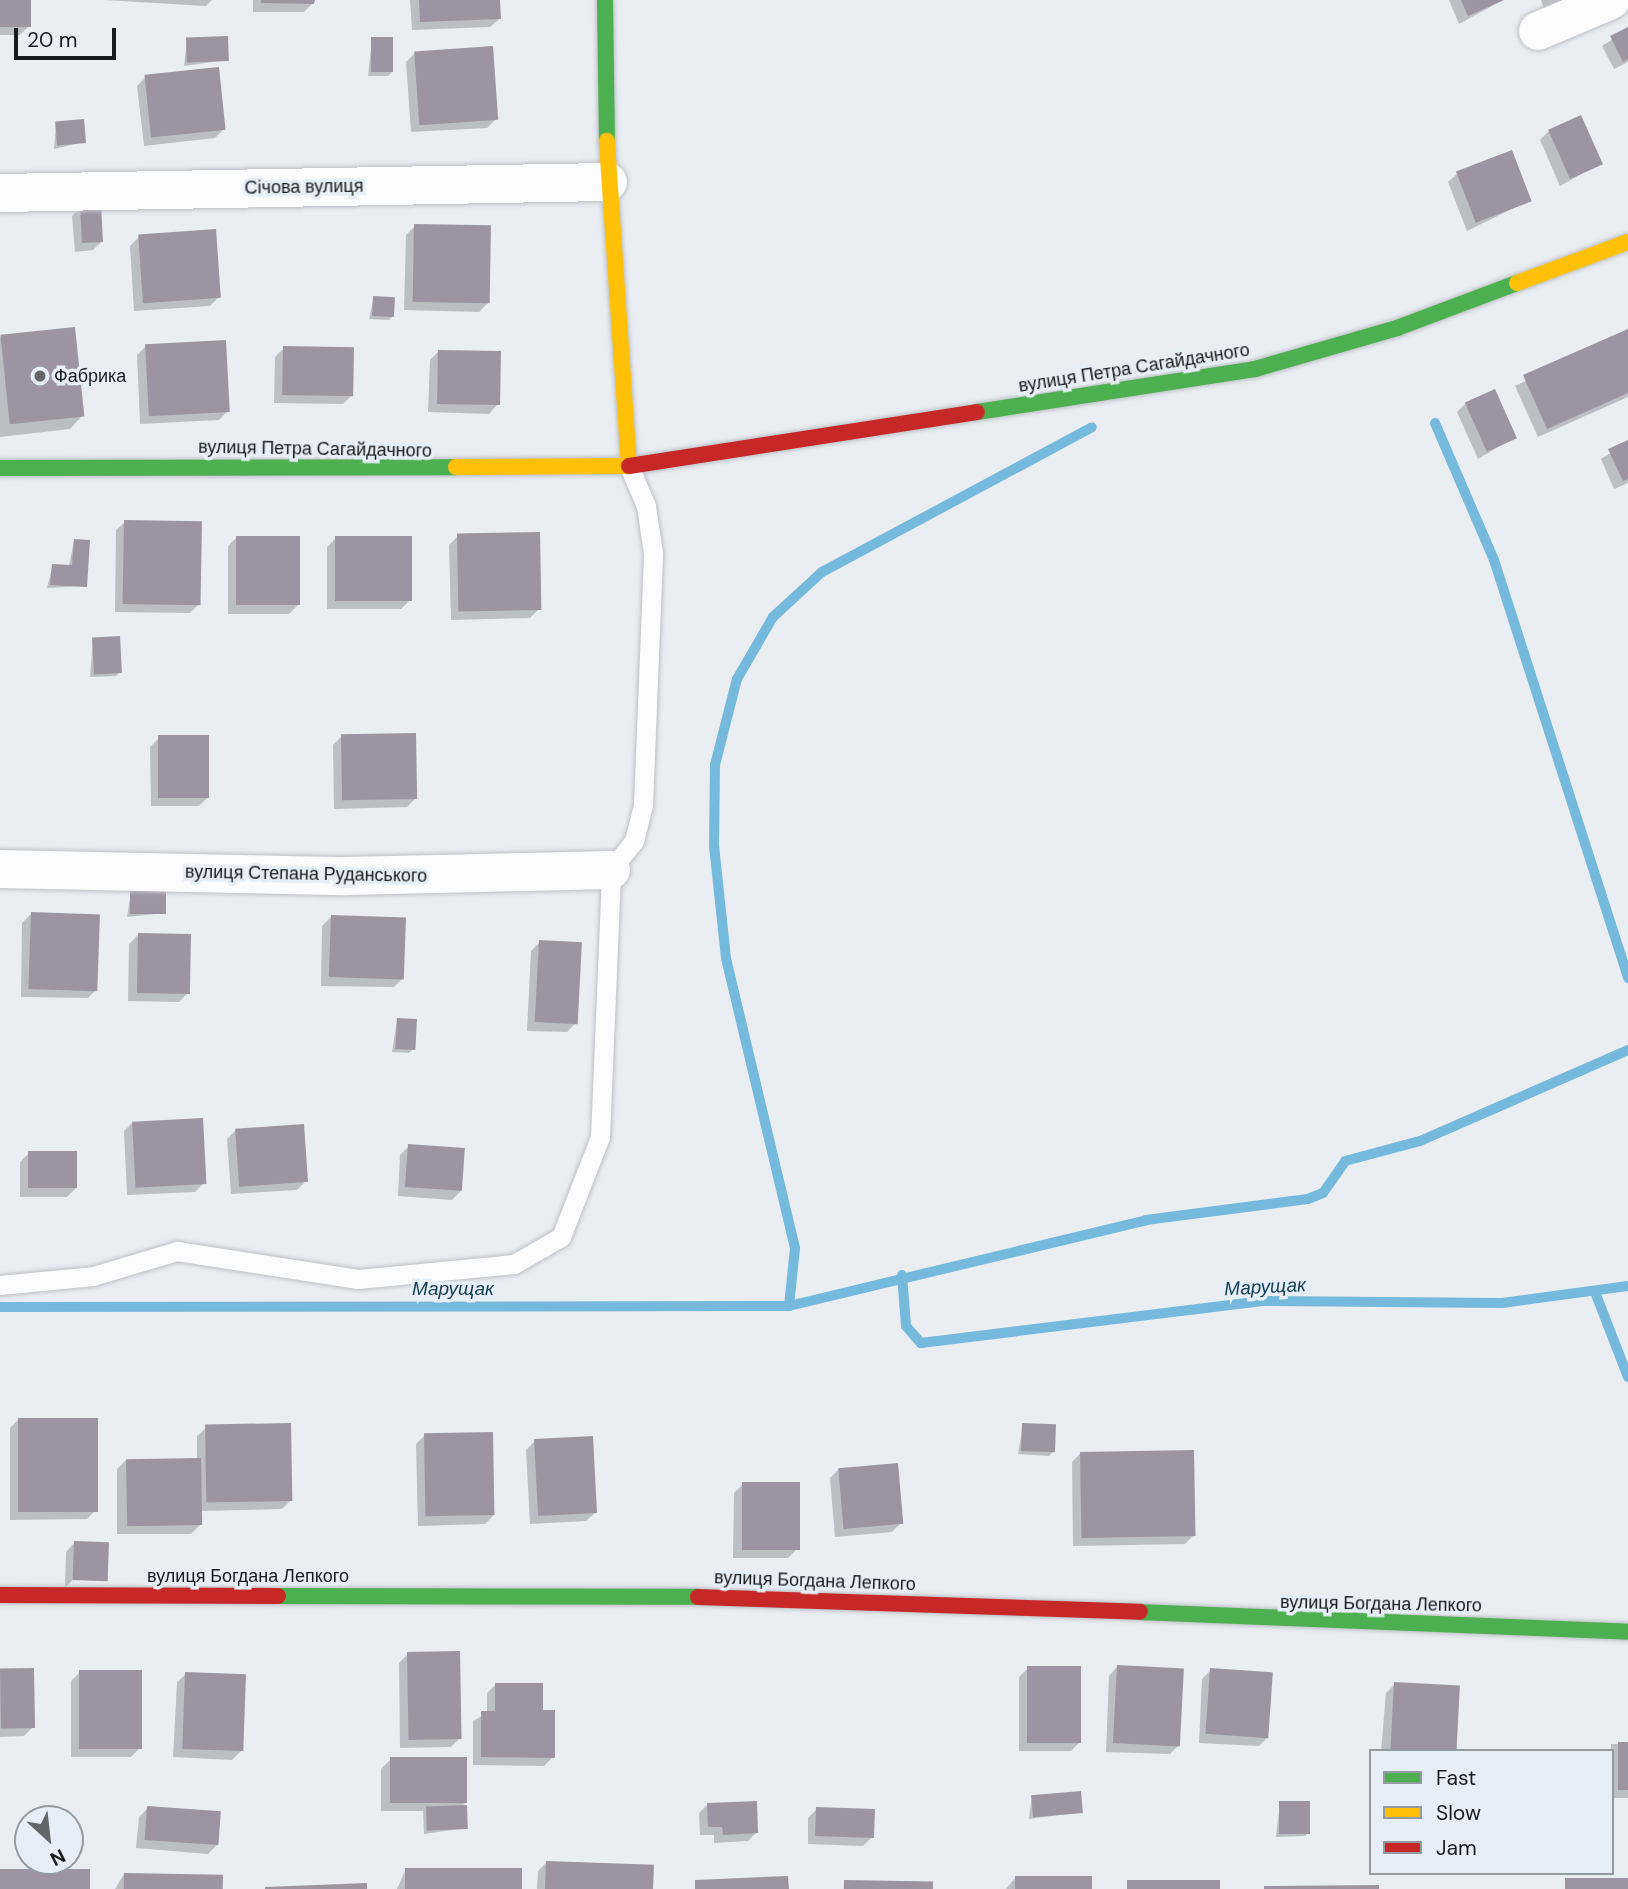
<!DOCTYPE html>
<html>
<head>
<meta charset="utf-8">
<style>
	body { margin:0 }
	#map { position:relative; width:1628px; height:1889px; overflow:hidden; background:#eaeef3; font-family:"DM Sans",sans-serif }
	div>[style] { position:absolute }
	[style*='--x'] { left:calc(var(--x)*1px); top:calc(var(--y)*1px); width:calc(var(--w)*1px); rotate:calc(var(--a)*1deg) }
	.shadow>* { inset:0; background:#0003; transform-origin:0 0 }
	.stream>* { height:10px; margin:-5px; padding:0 5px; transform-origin:5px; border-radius:5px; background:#75b9dc }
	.building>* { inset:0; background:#9c94a2; transform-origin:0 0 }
	.roads { filter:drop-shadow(0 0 2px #bdc0c4) drop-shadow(0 0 2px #bdc0c4) }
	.lane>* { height:19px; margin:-9.5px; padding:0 9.5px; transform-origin:9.5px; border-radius:9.5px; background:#fcfcfd }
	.street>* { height:38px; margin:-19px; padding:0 19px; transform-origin:19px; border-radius:19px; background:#fcfcfd }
	.fast>* { height:16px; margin:-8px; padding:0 8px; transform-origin:8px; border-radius:8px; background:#4caf50 }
	.slow>* { height:16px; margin:-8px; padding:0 8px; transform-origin:8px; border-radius:8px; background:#ffc107 }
	.jam>* { height:16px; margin:-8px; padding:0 8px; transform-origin:8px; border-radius:8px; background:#c62828 }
	.dots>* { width:19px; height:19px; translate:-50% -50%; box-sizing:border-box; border:4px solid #e6eef7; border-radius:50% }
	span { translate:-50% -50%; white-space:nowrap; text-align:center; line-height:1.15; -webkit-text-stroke:7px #e6eef7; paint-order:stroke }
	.street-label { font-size:18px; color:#191c1f }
	.poi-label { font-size:18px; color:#191c1f }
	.left { translate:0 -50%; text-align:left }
	.water-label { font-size:19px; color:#174054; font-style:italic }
	.legend { position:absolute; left:1369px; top:1749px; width:245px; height:126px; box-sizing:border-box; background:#e6eef7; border:2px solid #949aa1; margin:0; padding:9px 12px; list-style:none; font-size:21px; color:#191c1f }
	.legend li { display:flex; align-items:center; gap:14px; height:35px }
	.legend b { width:35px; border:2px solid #949aa1 }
	.north { position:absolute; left:14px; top:1805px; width:70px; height:70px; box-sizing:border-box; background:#e6eef7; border:2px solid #949aa1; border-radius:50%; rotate:153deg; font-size:19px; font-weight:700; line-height:28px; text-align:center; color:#191c1f }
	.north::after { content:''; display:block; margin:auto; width:24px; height:32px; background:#626669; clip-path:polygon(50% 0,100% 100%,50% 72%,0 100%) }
	.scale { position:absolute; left:14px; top:28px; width:102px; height:32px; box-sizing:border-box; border:4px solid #191c1f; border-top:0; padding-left:9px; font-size:21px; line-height:24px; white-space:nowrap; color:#191c1f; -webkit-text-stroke:5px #e6eef7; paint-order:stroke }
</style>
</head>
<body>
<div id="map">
	<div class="shadow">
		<i style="clip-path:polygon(0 0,29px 0,29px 26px,20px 35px,0 35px)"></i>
		<i style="clip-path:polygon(104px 0,212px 0,206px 6px)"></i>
		<i style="clip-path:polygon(253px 0,313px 0,313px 3px,304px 12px,253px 12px)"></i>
		<i style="clip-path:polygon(410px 0,498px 0,499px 19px,490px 27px,412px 30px)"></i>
		<i style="clip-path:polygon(1449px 0,1503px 0,1459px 24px)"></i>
		<i style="clip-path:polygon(1541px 0,1585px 0,1549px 22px)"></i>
		<i style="clip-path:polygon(1628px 29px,1628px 62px,1614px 69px,1602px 46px)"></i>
		<i style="clip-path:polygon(187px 39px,227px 60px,184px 66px)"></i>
		<i style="clip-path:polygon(372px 39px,392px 72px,388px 76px,368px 76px)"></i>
		<i style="clip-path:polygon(415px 53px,496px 119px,487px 128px,411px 132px,406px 62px)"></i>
		<i style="clip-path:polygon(146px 77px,224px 129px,215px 138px,144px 146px,137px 86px)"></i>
		<i style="clip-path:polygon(56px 123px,84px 142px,54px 149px)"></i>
		<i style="clip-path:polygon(1549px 131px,1601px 163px,1560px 186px,1540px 140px)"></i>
		<i style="clip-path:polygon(1457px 174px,1530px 200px,1467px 231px,1448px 182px)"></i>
		<i style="clip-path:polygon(81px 207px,102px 241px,93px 250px,75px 252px,72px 216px)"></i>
		<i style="clip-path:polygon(415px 226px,488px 303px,479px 312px,404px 310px,406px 235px)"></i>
		<i style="clip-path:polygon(139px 237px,219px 297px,210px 306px,134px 311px,130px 246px)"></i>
		<i style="clip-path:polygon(374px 298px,393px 316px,389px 320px,369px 319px)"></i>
		<i style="clip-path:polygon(1628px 331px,1628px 397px,1538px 437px,1515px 386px)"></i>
		<i style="clip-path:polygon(0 337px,83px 415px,70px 429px,0 437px)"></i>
		<i style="clip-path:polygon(146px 346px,228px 411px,219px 420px,140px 424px,137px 355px)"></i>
		<i style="clip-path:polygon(284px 348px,352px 395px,343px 404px,274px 403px,275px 357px)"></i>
		<i style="clip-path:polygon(439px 351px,497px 405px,489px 414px,428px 412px,430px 360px)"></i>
		<i style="clip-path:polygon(1466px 403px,1515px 437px,1478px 459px,1457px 412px)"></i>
		<i style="clip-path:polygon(1628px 442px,1628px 483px,1614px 489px,1601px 459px)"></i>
		<i style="clip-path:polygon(125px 522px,199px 604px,190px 613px,115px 612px,116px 530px)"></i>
		<i style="clip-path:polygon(458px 536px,539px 609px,530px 618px,451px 620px,449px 545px)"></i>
		<i style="clip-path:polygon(237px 537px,298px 605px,289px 614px,228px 614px,228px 546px)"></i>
		<i style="clip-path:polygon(336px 538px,410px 600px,401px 609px,327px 609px,327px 547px)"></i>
		<i style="clip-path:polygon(74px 540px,85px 586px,47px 588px,53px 565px,69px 566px)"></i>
		<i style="clip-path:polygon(93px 639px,120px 672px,116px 676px,90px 677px)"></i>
		<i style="clip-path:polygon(342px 736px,416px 798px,407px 807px,334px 809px,333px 745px)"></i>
		<i style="clip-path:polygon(159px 738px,208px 797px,199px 806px,151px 806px,150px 747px)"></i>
		<i style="clip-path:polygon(131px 892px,165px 913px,127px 917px)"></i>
		<i style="clip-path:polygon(31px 914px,97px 989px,88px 998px,21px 997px,22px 923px)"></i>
		<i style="clip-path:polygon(331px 917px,403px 978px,394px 987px,321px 986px,322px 926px)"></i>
		<i style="clip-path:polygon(138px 935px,188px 993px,179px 1002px,128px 1001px,129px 944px)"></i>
		<i style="clip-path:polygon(540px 942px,576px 1023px,567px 1032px,527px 1031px,531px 951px)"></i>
		<i style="clip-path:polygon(397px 1020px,413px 1049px,409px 1053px,392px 1052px)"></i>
		<i style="clip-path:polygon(133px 1122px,204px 1183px,195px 1192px,127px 1195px,124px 1131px)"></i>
		<i style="clip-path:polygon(236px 1130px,306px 1181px,297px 1190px,231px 1194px,227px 1139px)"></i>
		<i style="clip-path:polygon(409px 1146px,461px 1191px,452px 1200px,398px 1196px,400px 1155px)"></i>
		<i style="clip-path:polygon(29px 1153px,76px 1188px,67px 1197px,20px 1197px,20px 1162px)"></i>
		<i style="clip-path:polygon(19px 1419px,96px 1510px,87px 1519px,10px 1520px,10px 1428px)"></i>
		<i style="clip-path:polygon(1023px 1425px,1053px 1452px,1049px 1456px,1018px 1454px)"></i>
		<i style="clip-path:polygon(206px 1428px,291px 1500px,282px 1509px,200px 1511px,200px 1525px,191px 1534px,117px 1534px,117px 1469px,126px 1460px,197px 1460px,197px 1436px)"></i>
		<i style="clip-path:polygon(425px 1435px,494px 1515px,485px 1524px,418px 1526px,416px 1444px)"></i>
		<i style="clip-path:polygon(535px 1441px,595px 1513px,586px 1521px,530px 1524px,526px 1450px)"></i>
		<i style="clip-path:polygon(1081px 1453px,1194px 1535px,1185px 1544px,1073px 1546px,1072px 1462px)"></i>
		<i style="clip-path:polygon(839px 1469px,901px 1523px,892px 1532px,835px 1537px,830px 1478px)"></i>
		<i style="clip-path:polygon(743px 1484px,797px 1549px,788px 1558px,733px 1558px,734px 1493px)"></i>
		<i style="clip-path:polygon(74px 1543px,107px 1544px,65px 1588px,66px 1552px)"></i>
		<i style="clip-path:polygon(408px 1654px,460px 1738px,451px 1747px,400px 1748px,399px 1663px)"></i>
		<i style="clip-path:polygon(1117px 1667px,1179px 1745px,1170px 1754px,1106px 1752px,1109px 1676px)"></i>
		<i style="clip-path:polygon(1028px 1668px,1080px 1742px,1071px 1751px,1019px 1751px,1019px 1677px)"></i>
		<i style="clip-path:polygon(0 1670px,33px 1727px,24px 1736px,0 1737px)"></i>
		<i style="clip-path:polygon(1211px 1670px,1268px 1737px,1259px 1746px,1199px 1743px,1202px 1679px)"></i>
		<i style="clip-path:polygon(80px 1672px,140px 1748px,131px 1757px,71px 1757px,71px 1681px)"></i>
		<i style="clip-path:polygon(186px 1674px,241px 1751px,232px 1760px,173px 1757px,177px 1682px)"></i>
		<i style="clip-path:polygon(496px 1684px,553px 1757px,544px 1766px,473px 1765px,473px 1721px,487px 1713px,487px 1693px)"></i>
		<i style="clip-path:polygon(1395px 1684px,1454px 1751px,1381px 1751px,1386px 1693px)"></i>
		<i style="left:1628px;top:1744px;width:54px;height:17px;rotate:90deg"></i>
		<i style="clip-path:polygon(390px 1760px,466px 1802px,461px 1807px,466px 1828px,424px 1834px,423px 1811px,381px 1811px,381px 1769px)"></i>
		<i style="clip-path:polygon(1032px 1795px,1081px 1812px,1029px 1819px)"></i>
		<i style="clip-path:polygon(1280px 1803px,1309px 1832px,1305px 1836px,1276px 1837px)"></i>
		<i style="clip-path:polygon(708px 1804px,757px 1832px,748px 1841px,714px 1843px,714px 1835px,700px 1835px,699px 1813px)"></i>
		<i style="clip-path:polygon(148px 1808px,217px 1845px,208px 1854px,136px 1848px,139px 1817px)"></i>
		<i style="clip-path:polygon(817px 1809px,872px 1837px,863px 1846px,808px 1844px,808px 1818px)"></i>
		<i style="clip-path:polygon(547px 1862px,651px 1889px,537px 1889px,538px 1871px)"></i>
		<i style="clip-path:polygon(405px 1871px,521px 1889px,397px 1889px)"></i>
		<i style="clip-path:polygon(124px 1874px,221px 1889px,115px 1889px)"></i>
		<i style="clip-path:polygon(1015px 1878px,1090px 1889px,1006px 1889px)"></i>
		<i style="left:1566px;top:1880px;width:62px;height:13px"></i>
	</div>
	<div class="stream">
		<i style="--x:1435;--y:423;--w:149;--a:66.7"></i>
		<i style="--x:1494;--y:560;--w:439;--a:72.2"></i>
		<i style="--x:902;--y:1275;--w:51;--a:85.5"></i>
		<i style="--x:906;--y:1326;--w:23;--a:49"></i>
		<i style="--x:921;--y:1343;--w:346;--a:-7"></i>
		<i style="--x:1264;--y:1301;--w:238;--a:0.5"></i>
		<i style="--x:1502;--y:1303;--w:127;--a:-7.7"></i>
		<i style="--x:1595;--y:1292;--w:91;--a:68.8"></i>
		<i style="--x:789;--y:1306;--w:58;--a:-84.1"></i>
		<i style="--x:795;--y:1248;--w:298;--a:-103.4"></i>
		<i style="--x:726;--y:958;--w:113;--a:-96.1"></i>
		<i style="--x:714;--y:846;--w:81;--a:-89.3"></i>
		<i style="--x:715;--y:765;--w:89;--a:-75.7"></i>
		<i style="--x:737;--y:679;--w:72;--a:-59.9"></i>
		<i style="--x:773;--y:617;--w:67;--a:-42.6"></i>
		<i style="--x:822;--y:572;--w:306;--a:-28.2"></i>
		<i style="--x:0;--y:1307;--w:789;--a:-0.07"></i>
		<i style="--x:789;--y:1306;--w:367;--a:-13.5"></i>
		<i style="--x:1146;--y:1220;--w:163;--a:-7.4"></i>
		<i style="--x:1308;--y:1199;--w:16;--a:-22"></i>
		<i style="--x:1323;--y:1193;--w:39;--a:-55"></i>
		<i style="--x:1345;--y:1161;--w:78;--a:-14.9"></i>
		<i style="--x:1420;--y:1141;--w:227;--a:-23.6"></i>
	</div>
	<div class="building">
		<i style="left:0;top:0;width:31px;height:27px"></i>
		<i style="clip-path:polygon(261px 0,315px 0,314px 4px,261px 3px)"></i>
		<i style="clip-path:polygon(419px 0,500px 0,501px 19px,420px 22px)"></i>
		<i style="clip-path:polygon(1461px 0,1504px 0,1468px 16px)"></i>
		<i style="clip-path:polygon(1628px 27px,1628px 59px,1623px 62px,1610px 36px)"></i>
		<i style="left:228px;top:36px;width:25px;height:42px;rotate:88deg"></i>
		<i style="left:371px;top:37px;width:22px;height:35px"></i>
		<i style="left:493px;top:46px;width:74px;height:79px;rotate:86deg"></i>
		<i style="left:219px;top:67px;width:63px;height:75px;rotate:84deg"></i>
		<i style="left:1581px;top:115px;width:54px;height:36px;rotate:66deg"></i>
		<i style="left:84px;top:119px;width:24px;height:29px;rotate:85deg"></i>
		<i style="left:1512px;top:150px;width:55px;height:60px;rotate:69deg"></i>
		<i style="left:101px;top:204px;width:38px;height:21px;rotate:87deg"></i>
		<i style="left:414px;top:224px;width:77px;height:78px;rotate:1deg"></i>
		<i style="left:216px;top:229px;width:69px;height:78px;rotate:86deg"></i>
		<i style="left:373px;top:296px;width:22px;height:20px;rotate:3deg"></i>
		<i style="left:75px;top:327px;width:90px;height:75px;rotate:84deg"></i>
		<i style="clip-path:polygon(1628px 329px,1628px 393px,1547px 429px,1523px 375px)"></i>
		<i style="left:226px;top:340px;width:72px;height:81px;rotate:87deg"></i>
		<i style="left:283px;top:346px;width:71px;height:49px;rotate:1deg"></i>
		<i style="left:438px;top:350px;width:63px;height:54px;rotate:1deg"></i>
		<i style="left:1495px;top:389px;width:54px;height:33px;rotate:66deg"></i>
		<i style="clip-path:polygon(1628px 440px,1628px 479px,1623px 481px,1608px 449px)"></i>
		<i style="left:124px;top:520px;width:78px;height:84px;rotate:1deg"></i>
		<i style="left:540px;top:532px;width:78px;height:83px;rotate:89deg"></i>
		<i style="left:236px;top:536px;width:64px;height:69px"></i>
		<i style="left:335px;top:536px;width:77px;height:65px"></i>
		<i style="clip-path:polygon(74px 539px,90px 540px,87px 587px,50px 585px,52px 564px,72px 565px)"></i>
		<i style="left:120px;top:636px;width:37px;height:28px;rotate:87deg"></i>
		<i style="left:416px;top:733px;width:66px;height:75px;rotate:89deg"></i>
		<i style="left:209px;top:735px;width:63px;height:51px;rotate:90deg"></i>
		<i style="left:130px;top:890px;width:36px;height:24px"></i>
		<i style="left:31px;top:912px;width:69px;height:77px;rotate:2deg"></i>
		<i style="left:331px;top:915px;width:75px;height:62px;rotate:2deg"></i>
		<i style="left:138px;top:933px;width:53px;height:60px;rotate:1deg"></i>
		<i style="left:539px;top:940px;width:43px;height:82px;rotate:3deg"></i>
		<i style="left:397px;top:1018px;width:20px;height:31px;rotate:3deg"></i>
		<i style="left:203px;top:1118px;width:66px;height:71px;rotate:87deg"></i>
		<i style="left:304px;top:1124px;width:58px;height:69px;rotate:86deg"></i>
		<i style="left:408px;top:1144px;width:57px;height:43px;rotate:4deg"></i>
		<i style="left:77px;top:1151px;width:37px;height:49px;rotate:90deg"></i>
		<i style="left:18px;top:1418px;width:80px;height:94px"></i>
		<i style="left:291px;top:1423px;width:78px;height:86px;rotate:89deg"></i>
		<i style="left:1022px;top:1423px;width:34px;height:28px;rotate:2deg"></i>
		<i style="left:493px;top:1432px;width:83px;height:69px;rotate:89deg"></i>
		<i style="left:593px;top:1436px;width:77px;height:59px;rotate:87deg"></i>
		<i style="left:1194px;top:1450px;width:86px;height:114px;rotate:89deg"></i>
		<i style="left:201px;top:1458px;width:67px;height:75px;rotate:89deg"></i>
		<i style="left:898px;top:1463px;width:61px;height:60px;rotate:85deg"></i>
		<i style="left:742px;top:1482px;width:58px;height:68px"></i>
		<i style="left:74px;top:1541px;width:35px;height:39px;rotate:2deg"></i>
		<i style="left:460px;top:1651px;width:88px;height:53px;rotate:89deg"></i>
		<i style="left:1117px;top:1665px;width:67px;height:78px;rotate:3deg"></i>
		<i style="left:1027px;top:1666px;width:54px;height:77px"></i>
		<i style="left:34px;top:1668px;width:60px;height:34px;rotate:89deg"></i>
		<i style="left:1210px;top:1668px;width:63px;height:66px;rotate:4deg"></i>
		<i style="left:79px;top:1670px;width:63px;height:79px"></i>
		<i style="left:185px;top:1672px;width:61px;height:77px;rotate:2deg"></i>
		<i style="left:1394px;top:1682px;width:66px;height:69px;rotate:3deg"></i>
		<i style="clip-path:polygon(495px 1683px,543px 1683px,543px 1710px,555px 1710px,555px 1758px,481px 1757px,481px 1711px,495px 1711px)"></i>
		<i style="left:1628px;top:1742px;width:48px;height:10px;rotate:90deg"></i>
		<i style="left:467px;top:1757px;width:46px;height:77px;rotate:90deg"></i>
		<i style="left:1081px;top:1791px;width:22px;height:50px;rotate:85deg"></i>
		<i style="clip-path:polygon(757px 1801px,758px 1833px,723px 1835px,722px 1827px,708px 1827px,707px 1803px)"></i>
		<i style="left:1279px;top:1801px;width:31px;height:33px"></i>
		<i style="left:467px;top:1805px;width:24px;height:41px;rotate:88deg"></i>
		<i style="left:147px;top:1806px;width:74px;height:34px;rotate:4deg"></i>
		<i style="left:816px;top:1807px;width:59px;height:29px;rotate:2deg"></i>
		<i style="left:546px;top:1861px;width:108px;height:28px;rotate:2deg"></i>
		<i style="left:522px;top:1868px;width:21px;height:117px;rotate:90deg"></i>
		<i style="left:90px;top:1869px;width:20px;height:90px;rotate:90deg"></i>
		<i style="left:124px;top:1873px;width:99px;height:16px;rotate:1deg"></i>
		<i style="clip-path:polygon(788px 1876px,789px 1889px,695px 1889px,695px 1880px)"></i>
		<i style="left:1015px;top:1876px;width:77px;height:13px"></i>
		<i style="left:1565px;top:1878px;width:63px;height:11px"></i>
		<i style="left:844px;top:1880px;width:89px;height:9px;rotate:1deg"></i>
		<i style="left:1127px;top:1880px;width:93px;height:9px"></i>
		<i style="clip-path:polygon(367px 1883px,367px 1889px,265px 1889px,265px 1887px)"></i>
		<i style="clip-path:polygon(1379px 1885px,1379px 1889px,1264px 1889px,1264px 1886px)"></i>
	</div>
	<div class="roads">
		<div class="lane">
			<i style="--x:0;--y:1285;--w:93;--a:-5.5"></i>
			<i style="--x:93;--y:1276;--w:88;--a:-16.6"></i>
			<i style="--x:177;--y:1251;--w:183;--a:8.8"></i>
			<i style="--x:358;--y:1279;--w:157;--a:-5.5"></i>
			<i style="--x:514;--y:1264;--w:54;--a:-29.9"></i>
			<i style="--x:561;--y:1237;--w:107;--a:-68.7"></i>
			<i style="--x:600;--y:1137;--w:267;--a:-87.6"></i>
			<i style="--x:611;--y:870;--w:37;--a:-52"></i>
			<i style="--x:634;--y:841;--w:37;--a:-76"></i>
			<i style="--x:643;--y:805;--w:252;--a:-87.7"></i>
			<i style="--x:653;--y:553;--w:48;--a:-98.5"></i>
			<i style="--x:646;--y:506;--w:43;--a:-113"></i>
		</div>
		<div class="street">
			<i style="--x:1538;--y:31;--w:79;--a:-23"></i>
			<i style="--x:0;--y:193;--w:608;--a:-1.04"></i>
			<i style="--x:0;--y:869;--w:346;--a:1.2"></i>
			<i style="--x:346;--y:876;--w:265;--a:-1.3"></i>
		</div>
		<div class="fast">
			<i style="--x:605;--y:0;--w:141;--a:89.2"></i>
			<i style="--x:977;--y:412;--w:281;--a:-8.8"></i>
			<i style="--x:1255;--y:369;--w:148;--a:-16.1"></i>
			<i style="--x:1397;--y:328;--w:128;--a:-20.6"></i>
			<i style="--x:0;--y:468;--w:456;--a:-0.1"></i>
			<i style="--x:278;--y:1596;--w:420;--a:0.1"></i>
			<i style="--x:1140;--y:1612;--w:488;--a:2.3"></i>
		</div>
		<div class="slow">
			<i style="--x:1517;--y:283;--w:118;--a:-20.3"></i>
			<i style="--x:456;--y:467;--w:173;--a:-0.3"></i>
			<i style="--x:629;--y:466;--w:326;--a:-93.9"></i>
		</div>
		<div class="jam">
			<i style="--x:629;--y:466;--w:352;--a:-8.8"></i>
			<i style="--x:0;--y:1595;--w:278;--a:0.2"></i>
			<i style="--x:698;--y:1597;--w:442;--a:1.9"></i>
		</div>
	</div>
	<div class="dots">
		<i style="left:40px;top:376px;background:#626669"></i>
	</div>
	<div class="street-label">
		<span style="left:304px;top:187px;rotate:-1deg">Січова вулиця</span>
		<span style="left:1134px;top:368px;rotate:-9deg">вулиця Петра Сагайдачного</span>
		<span style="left:315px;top:449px;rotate:1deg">вулиця Петра Сагайдачного</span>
		<span style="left:306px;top:874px;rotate:1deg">вулиця Степана Руданського</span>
		<span style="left:248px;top:1576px">вулиця Богдана Лепкого</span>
		<span style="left:815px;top:1581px;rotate:2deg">вулиця Богдана Лепкого</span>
		<span style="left:1381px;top:1604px;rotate:1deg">вулиця Богдана Лепкого</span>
	</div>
	<div class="poi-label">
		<span class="left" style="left:54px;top:376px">Фабрика</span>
	</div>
	<div class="water-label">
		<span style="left:1265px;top:1287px;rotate:-3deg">Марущак</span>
		<span style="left:453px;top:1289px">Марущак</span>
	</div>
	<ul class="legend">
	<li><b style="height:9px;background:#4caf50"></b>Fast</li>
	<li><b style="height:9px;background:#ffc107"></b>Slow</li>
	<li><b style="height:9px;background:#c62828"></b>Jam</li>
	</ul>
	<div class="north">N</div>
	<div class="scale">20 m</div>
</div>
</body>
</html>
